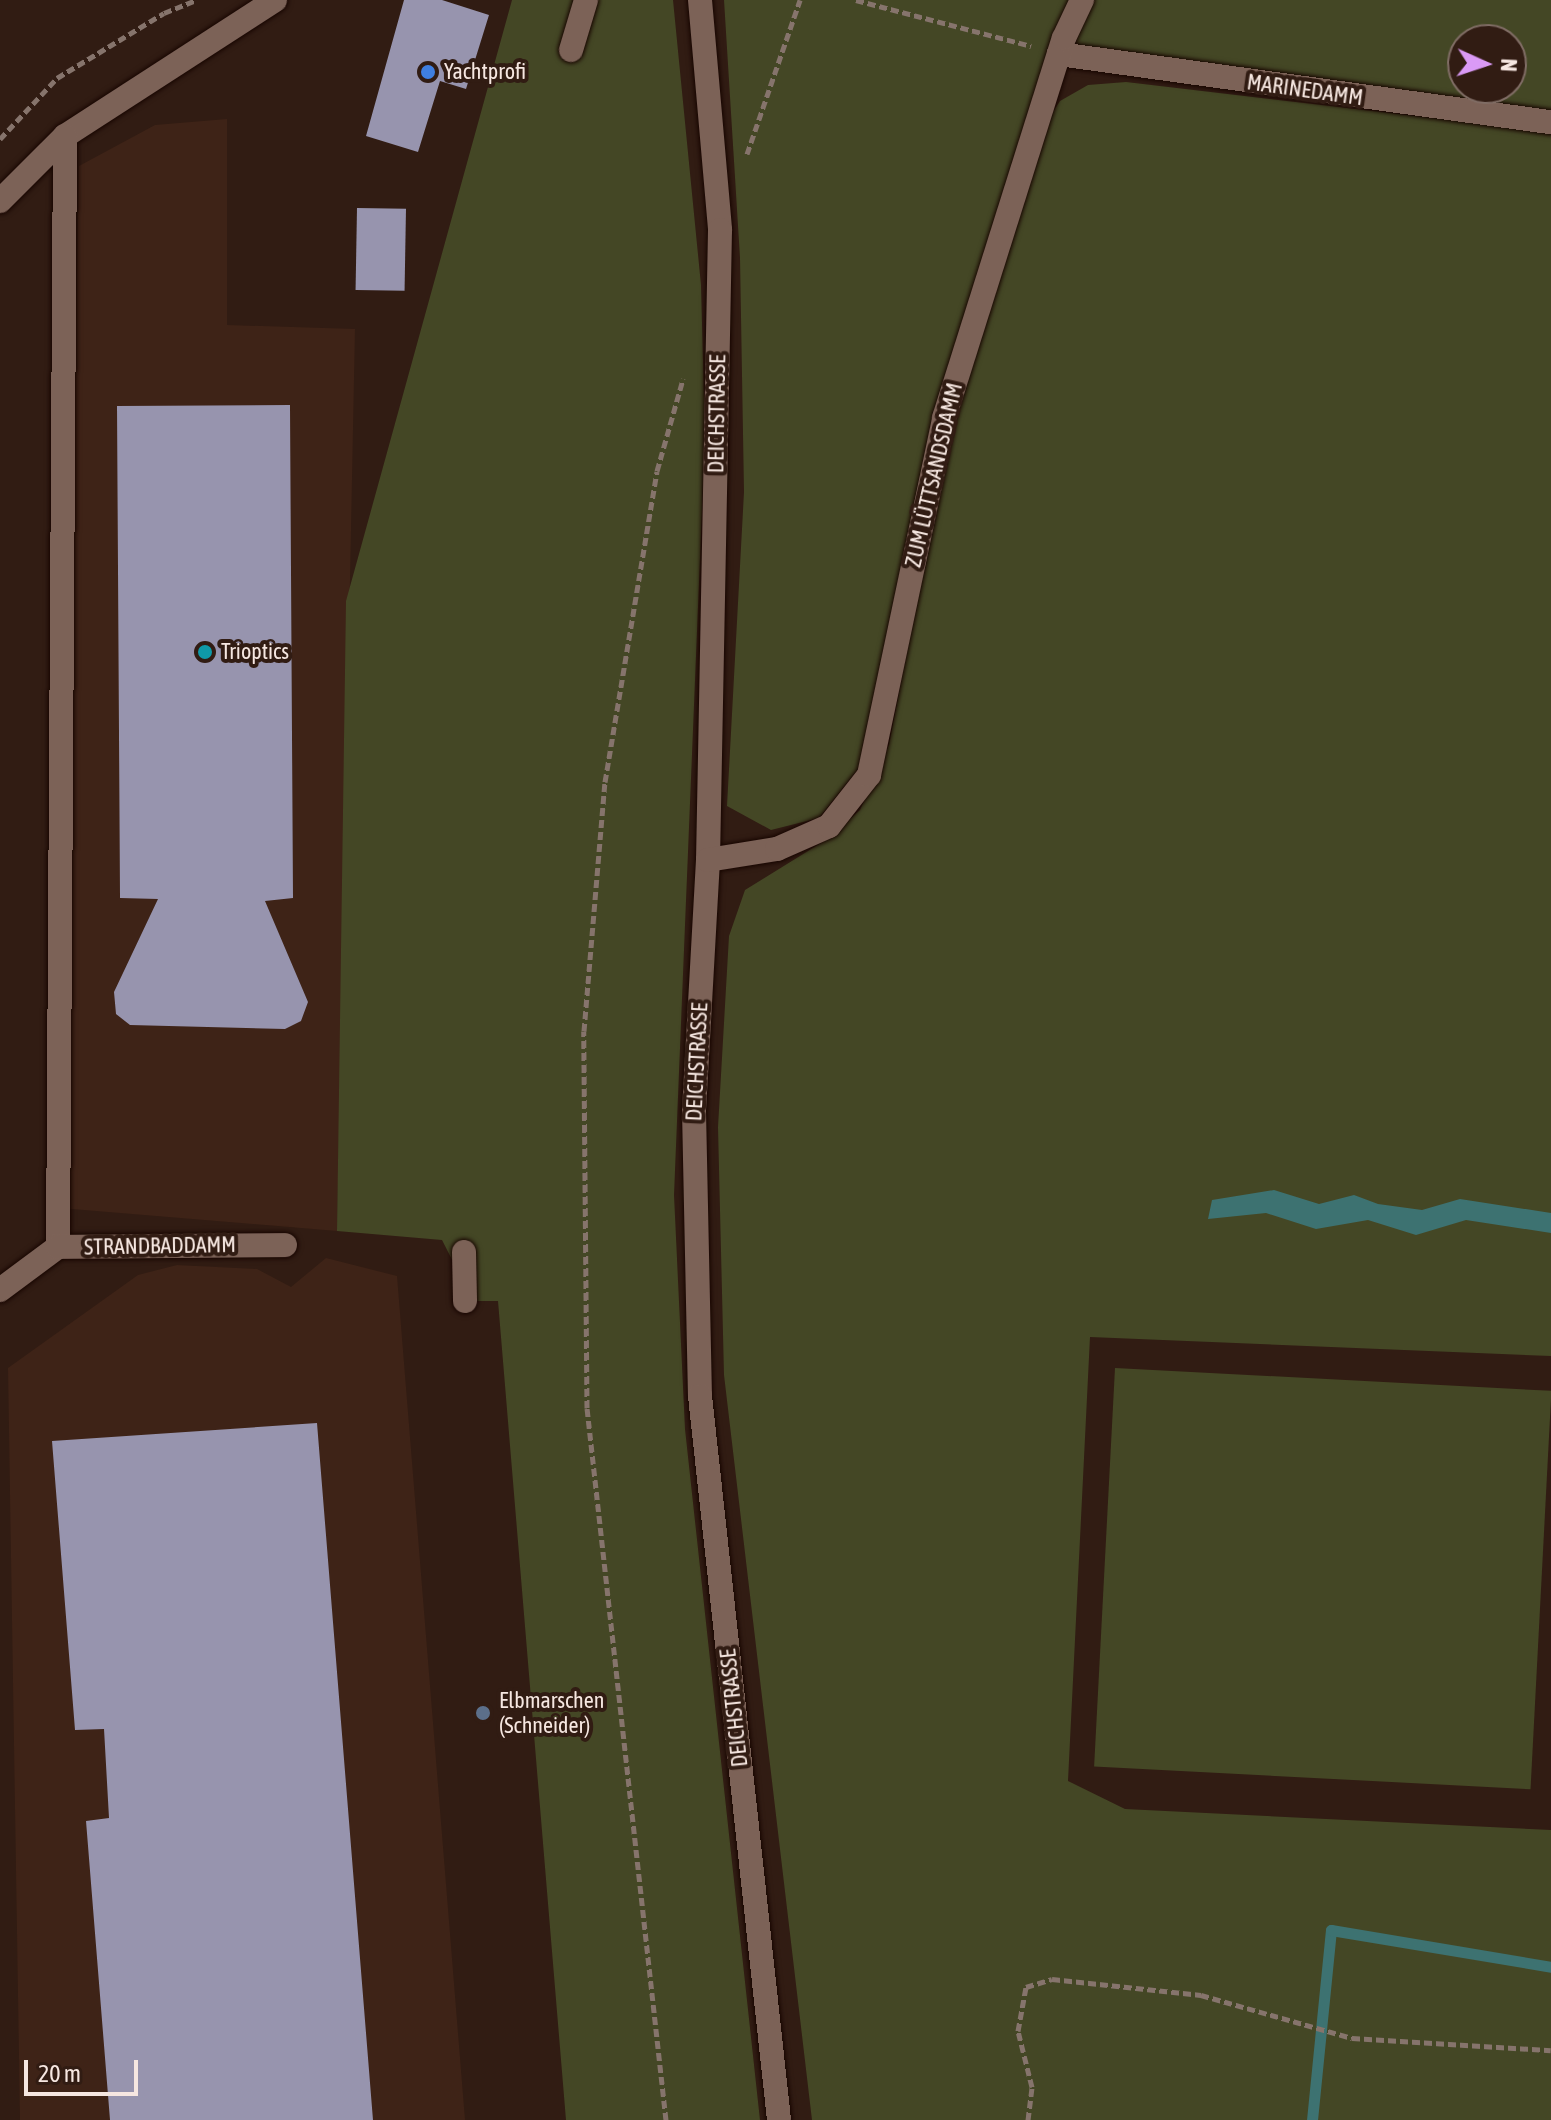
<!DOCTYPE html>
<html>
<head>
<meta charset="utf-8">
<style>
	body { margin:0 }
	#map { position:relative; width:1551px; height:2120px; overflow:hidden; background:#311c13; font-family:"Asap Condensed",sans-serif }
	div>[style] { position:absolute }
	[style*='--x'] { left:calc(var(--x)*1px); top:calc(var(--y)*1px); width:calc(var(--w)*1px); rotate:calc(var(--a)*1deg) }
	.built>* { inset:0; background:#3e2317 }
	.green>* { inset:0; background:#444725; transform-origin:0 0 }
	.water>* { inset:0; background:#3d7271 }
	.stream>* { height:11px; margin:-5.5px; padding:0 5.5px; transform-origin:5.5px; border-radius:5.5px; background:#3d7271 }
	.building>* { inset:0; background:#9794ae; transform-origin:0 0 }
	.path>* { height:5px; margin-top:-2.5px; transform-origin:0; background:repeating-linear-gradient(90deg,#86746c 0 8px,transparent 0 12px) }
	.roads { filter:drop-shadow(0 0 2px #180601) drop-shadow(0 0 2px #180601) }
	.minor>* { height:24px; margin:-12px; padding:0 12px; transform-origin:12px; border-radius:12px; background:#7c6257 }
	.dots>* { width:22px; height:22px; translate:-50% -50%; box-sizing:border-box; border:4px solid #311c13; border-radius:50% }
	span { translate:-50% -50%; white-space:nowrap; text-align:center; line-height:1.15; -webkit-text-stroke:8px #311c13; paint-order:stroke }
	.poi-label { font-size:22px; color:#f6e7e1 }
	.left { translate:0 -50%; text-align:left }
	.street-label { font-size:22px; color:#f6e7e1 }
	.north { position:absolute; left:1447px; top:24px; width:80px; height:80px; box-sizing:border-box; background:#311c13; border:2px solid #806d65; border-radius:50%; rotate:93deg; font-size:22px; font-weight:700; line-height:32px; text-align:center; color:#f6e7e1 }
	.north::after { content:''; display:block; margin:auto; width:28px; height:36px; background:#da9af6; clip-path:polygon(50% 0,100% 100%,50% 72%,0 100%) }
	.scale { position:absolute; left:24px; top:2060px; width:114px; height:36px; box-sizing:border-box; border:4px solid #f6e7e1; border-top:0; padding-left:10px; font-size:24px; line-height:28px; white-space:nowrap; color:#f6e7e1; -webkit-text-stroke:6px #311c13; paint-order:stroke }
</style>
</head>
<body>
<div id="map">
	<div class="built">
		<i style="clip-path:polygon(227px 119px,227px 325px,355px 329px,337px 1231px,60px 1208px,79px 166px,155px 125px)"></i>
		<i style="clip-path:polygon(326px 1258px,397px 1276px,465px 2120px,20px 2120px,8px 1368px,138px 1275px,177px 1265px,257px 1269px,291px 1287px)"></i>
	</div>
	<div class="green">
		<i style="clip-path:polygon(512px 0,673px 0,701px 285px,705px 436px,674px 1195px,685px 1429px,760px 2120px,566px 2120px,498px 1301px,473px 1301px,442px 1240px,337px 1231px,346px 601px)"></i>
		<i style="clip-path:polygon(724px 0,1073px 0,1049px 51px,866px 759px,819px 818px,771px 830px,727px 806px,744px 492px,740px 258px)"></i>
		<i style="clip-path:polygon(evenodd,1094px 0,1551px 0,1551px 111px,1071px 50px,1094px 0,1463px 40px,1511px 40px,1511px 88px,1463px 88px,1463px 40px)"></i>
		<i style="clip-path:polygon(1126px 82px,1551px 132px,1551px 1356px,1090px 1337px,1068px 1781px,1125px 1809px,1551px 1830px,1551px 2120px,812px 2120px,724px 1375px,718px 1127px,729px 936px,745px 890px,829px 838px,860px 810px,889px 745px,953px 410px,1038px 135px,1060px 101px,1088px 85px)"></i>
		<i style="left:1115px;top:1368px;width:437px;height:399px;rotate:3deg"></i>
	</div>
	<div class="water">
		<i style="clip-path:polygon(1274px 1190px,1319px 1204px,1354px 1195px,1378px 1204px,1422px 1210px,1460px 1199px,1551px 1213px,1551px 1233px,1466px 1220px,1416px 1235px,1368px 1220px,1316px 1229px,1266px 1213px,1208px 1219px,1212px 1200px)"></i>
	</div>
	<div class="stream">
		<i style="--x:1312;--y:2120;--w:191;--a:-84.3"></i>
		<i style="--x:1331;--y:1930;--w:223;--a:9.5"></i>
	</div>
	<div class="building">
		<i style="clip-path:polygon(404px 0,442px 0,489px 15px,466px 89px,440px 81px,418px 152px,366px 136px)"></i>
		<i style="left:357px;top:208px;width:49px;height:82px;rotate:1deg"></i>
		<i style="clip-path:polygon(290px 405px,293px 898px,265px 901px,308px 1002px,301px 1021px,285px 1029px,130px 1025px,116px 1014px,114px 992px,158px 899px,120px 898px,117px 406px)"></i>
		<i style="clip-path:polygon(317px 1423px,373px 2120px,110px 2120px,86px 1821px,109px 1818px,104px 1729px,75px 1730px,52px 1441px)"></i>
	</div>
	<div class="path">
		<i style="--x:856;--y:0;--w:181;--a:14.7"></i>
		<i style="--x:0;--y:139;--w:83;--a:-46.9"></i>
		<i style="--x:57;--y:78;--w:125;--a:-31.3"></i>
		<i style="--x:164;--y:13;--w:35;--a:-22"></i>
		<i style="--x:747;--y:154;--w:163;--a:-71"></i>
		<i style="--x:666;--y:2120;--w:716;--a:-96.33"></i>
		<i style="--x:587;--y:1408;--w:377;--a:-90.5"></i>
		<i style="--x:584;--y:1031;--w:250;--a:-85.2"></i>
		<i style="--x:605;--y:782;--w:315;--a:-80.5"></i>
		<i style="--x:657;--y:471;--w:96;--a:-74.2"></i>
		<i style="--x:1028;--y:2120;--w:33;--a:-83"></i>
		<i style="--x:1032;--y:2087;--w:58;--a:-104"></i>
		<i style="--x:1018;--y:2031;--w:45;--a:-79.7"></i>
		<i style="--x:1026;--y:1987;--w:27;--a:-17"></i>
		<i style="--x:1052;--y:1979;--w:150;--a:6.1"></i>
		<i style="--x:1201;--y:1995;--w:157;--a:15.9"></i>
		<i style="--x:1352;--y:2038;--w:199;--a:3.5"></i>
	</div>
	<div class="roads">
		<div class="minor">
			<i style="--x:700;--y:0;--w:231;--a:85"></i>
			<i style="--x:720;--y:230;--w:630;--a:91.09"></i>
			<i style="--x:708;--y:860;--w:251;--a:93.2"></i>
			<i style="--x:694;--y:1111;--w:285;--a:88.8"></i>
			<i style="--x:700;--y:1396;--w:728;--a:83.77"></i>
			<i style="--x:571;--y:50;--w:52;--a:-73.3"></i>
			<i style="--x:1059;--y:54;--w:497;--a:7.9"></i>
			<i style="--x:65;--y:136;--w:250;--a:-32.9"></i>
			<i style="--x:0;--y:201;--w:92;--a:-45"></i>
			<i style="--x:65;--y:136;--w:1111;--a:90.36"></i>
			<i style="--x:708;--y:860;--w:70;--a:-9.1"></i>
			<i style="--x:777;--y:849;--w:57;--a:-23.9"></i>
			<i style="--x:829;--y:826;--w:65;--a:-51.9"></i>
			<i style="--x:869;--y:775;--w:365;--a:-78.1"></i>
			<i style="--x:944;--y:418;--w:398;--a:-72.5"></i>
			<i style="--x:1064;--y:38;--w:42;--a:-64.7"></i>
			<i style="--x:464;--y:1252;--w:49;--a:88.8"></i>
			<i style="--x:0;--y:1290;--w:72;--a:-36.6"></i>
			<i style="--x:58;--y:1247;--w:227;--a:-0.5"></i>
		</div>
	</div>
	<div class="dots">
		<i style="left:428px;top:72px;background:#3f7fe0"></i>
		<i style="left:205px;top:652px;background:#0f9aa8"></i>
		<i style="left:483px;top:1713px;background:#5c6f8a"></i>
	</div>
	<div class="poi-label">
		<span class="left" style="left:444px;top:72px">Yachtprofi</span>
		<span class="left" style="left:221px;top:652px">Trioptics</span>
		<span class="left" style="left:499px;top:1713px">Elbmarschen<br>(Schneider)</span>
	</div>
	<div class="street-label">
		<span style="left:1305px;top:90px;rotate:8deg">MARINEDAMM</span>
		<span style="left:717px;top:414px;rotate:-89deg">DEICHSTRASSE</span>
		<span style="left:934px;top:475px;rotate:-77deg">ZUM LÜTTSANDSDAMM</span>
		<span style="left:697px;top:1062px;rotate:-87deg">DEICHSTRASSE</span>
		<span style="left:160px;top:1246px;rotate:-1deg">STRANDBADDAMM</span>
		<span style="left:734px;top:1708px;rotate:-96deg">DEICHSTRASSE</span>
	</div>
	<div class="north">N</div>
	<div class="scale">20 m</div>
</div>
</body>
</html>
